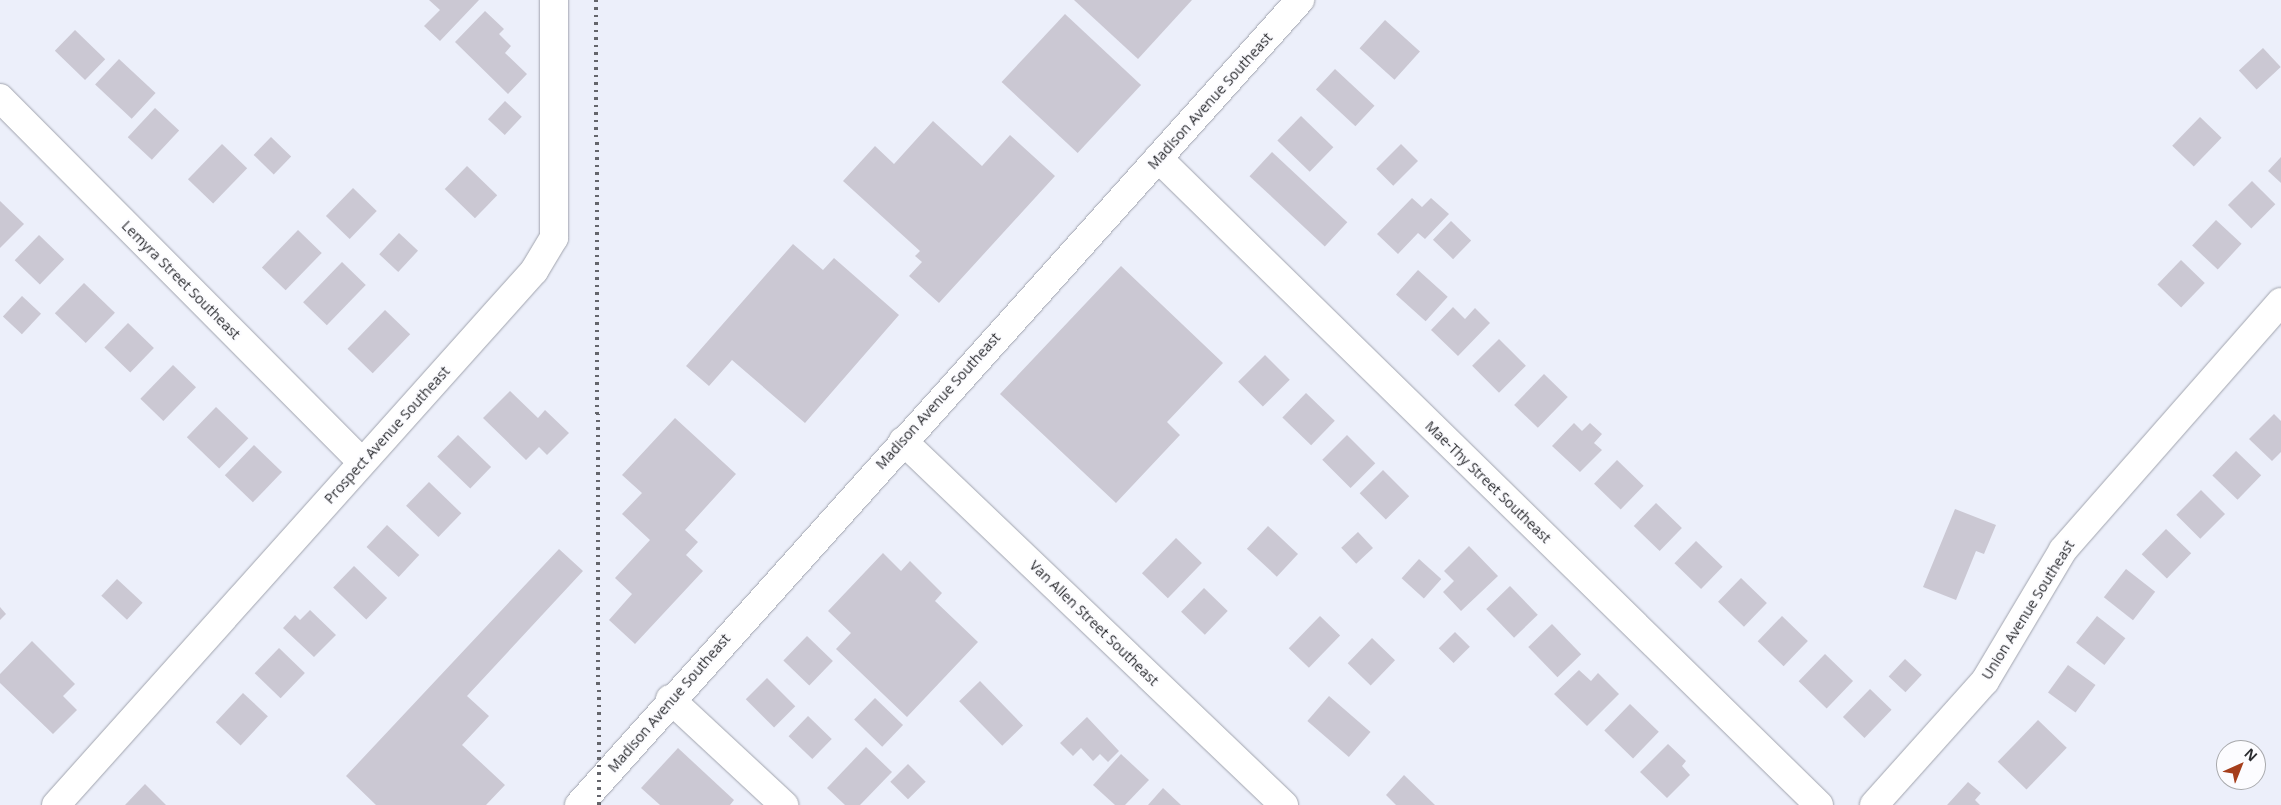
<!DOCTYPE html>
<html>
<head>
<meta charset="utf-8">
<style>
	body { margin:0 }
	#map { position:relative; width:2281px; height:805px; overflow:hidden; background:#eceffa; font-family:"Open Sans",sans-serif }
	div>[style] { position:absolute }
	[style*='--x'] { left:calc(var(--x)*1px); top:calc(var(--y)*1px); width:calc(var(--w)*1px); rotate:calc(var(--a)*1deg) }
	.building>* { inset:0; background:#cbc8d3; transform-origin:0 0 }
	.roads { filter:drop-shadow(0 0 1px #a0a3ad) drop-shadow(0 0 1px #a0a3ad) }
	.minor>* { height:28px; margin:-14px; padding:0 14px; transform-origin:14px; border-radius:14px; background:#fff }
	.rail>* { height:4px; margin-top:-2px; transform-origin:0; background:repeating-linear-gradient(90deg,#64656b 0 2.5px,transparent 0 7.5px) }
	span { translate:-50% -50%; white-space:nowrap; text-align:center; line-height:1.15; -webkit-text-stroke:4px #fcfcff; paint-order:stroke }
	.street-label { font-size:14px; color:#2b2c30 }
	.north { position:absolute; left:2216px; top:740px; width:50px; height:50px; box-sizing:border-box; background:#fcfcff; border:1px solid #a8a9ac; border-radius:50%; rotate:44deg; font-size:14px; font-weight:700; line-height:20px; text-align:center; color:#2b2c30 }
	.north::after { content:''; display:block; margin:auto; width:18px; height:22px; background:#a53e1c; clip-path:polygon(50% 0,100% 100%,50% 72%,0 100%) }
</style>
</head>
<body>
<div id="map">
	<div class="building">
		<i style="clip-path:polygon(429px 0,479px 0,440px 41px,424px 26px,440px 10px)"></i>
		<i style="clip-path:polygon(1074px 0,1192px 0,1138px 59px)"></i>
		<i style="clip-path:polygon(485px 11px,504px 29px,499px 34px,511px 46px,505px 53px,527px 74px,508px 94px,455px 42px)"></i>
		<i style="left:1065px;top:14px;width:104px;height:93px;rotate:43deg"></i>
		<i style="left:1385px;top:20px;width:47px;height:38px;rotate:42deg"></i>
		<i style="left:75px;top:30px;width:42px;height:29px;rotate:44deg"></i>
		<i style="left:2263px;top:48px;width:26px;height:33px;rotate:47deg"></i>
		<i style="left:119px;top:59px;width:50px;height:35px;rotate:43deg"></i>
		<i style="left:1335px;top:69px;width:54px;height:28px;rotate:43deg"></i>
		<i style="left:505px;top:101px;width:23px;height:25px;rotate:43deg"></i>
		<i style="left:155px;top:108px;width:33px;height:40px;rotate:43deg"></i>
		<i style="left:1301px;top:116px;width:45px;height:34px;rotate:44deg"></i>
		<i style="left:2200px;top:117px;width:30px;height:40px;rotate:44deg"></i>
		<i style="clip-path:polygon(933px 121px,982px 166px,1010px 135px,1055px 176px,939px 303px,909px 276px,922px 262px,915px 256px,920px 251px,843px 181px,875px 146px,894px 164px)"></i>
		<i style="left:271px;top:137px;width:28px;height:25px;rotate:44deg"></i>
		<i style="left:222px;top:144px;width:35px;height:49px;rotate:44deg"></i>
		<i style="left:1401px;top:144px;width:24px;height:35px;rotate:45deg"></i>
		<i style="left:1272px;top:152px;width:103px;height:33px;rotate:43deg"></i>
		<i style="clip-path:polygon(2281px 157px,2281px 183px,2268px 171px)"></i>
		<i style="left:467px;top:166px;width:42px;height:32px;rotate:44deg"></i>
		<i style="left:2252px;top:181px;width:33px;height:34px;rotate:45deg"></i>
		<i style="left:353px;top:188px;width:33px;height:39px;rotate:44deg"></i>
		<i style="clip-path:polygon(1412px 198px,1422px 207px,1431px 198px,1449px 214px,1425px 239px,1418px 233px,1398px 254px,1377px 234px)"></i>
		<i style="clip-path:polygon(0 201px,24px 224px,0 248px)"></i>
		<i style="left:2216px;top:220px;width:35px;height:35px;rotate:43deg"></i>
		<i style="left:1451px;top:221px;width:28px;height:26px;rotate:44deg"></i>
		<i style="left:298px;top:230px;width:33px;height:52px;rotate:44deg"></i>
		<i style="left:399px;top:233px;width:26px;height:29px;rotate:43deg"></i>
		<i style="left:39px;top:235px;width:35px;height:35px;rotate:44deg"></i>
		<i style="clip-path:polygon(793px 244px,823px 270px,834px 258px,899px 315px,805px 423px,732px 360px,709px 386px,686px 366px)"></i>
		<i style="left:2181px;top:260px;width:33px;height:34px;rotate:44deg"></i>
		<i style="left:342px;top:262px;width:33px;height:56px;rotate:44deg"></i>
		<i style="clip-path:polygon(1121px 266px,1223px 363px,1167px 422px,1180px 435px,1116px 503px,1000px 394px)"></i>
		<i style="left:1418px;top:270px;width:40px;height:33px;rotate:42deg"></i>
		<i style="left:84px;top:283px;width:43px;height:42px;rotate:44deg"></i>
		<i style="left:22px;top:296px;width:26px;height:28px;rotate:43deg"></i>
		<i style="clip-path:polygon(1453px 307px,1465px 319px,1475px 308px,1490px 323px,1458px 356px,1431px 330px)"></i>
		<i style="left:385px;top:310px;width:35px;height:54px;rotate:44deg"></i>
		<i style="left:128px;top:323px;width:36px;height:34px;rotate:44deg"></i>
		<i style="left:1499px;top:339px;width:38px;height:38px;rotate:45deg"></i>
		<i style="left:1265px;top:355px;width:35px;height:38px;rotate:45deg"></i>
		<i style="left:173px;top:365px;width:32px;height:47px;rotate:44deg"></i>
		<i style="left:1544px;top:374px;width:33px;height:43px;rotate:44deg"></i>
		<i style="clip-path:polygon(510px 391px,538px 418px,545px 410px,569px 433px,547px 455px,539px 447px,526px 460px,483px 418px)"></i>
		<i style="left:1306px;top:393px;width:40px;height:34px;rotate:44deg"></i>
		<i style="left:216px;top:407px;width:45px;height:42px;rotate:44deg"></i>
		<i style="clip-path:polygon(2274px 414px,2281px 421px,2281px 452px,2272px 461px,2249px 439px)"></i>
		<i style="clip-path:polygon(675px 418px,736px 474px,685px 530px,698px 542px,686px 555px,703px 571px,635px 644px,609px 620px,632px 594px,615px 578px,650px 540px,622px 514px,642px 493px,622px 475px)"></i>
		<i style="clip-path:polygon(1574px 423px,1582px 431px,1590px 423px,1602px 434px,1594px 443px,1602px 450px,1580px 472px,1552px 446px)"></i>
		<i style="left:458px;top:435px;width:46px;height:30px;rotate:44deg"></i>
		<i style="left:1347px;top:435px;width:40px;height:35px;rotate:45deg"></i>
		<i style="left:254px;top:445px;width:39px;height:42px;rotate:44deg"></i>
		<i style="left:2236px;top:451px;width:35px;height:34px;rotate:44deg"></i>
		<i style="left:1617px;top:460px;width:37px;height:33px;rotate:44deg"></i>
		<i style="left:1383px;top:470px;width:37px;height:33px;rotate:45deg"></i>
		<i style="left:429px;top:482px;width:45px;height:33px;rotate:44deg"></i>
		<i style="left:2201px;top:490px;width:34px;height:35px;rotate:45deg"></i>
		<i style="left:1656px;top:503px;width:36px;height:32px;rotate:44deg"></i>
		<i style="clip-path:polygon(1955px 509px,1996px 525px,1984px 554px,1976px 551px,1956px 600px,1923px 587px)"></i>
		<i style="left:387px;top:525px;width:44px;height:30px;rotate:43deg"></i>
		<i style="left:1268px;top:526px;width:41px;height:31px;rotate:43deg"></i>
		<i style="left:2166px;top:529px;width:35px;height:35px;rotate:44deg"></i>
		<i style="left:1358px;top:532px;width:22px;height:23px;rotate:47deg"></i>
		<i style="left:1176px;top:538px;width:36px;height:49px;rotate:44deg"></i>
		<i style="left:1696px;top:541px;width:37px;height:31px;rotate:44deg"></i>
		<i style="clip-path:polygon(1469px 546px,1498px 576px,1461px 611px,1443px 592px,1454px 581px,1444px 571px)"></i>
		<i style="clip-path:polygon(559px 549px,583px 571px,467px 696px,489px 716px,462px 745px,505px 785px,486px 805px,376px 805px,346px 776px)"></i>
		<i style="clip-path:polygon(883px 553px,901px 571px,910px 561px,942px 593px,935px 601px,978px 642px,907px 717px,836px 649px,851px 633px,828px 611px)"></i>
		<i style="left:1419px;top:559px;width:30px;height:26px;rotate:42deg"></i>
		<i style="left:354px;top:566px;width:46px;height:30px;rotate:44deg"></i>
		<i style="left:2126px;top:569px;width:37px;height:36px;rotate:38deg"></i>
		<i style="left:1741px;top:578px;width:36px;height:33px;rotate:44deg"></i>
		<i style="left:117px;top:579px;width:35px;height:23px;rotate:43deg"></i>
		<i style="left:1510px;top:586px;width:40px;height:33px;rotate:46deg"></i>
		<i style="left:1204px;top:588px;width:33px;height:33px;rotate:44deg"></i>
		<i style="clip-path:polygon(0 607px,6px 614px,0 620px)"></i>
		<i style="clip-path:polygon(310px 610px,336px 635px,314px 657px,283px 628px,295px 615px,300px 620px)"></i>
		<i style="left:1320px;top:616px;width:28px;height:45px;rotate:44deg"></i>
		<i style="left:1782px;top:616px;width:36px;height:35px;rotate:44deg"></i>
		<i style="left:2097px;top:616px;width:36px;height:34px;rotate:38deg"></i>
		<i style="left:1552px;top:624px;width:42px;height:33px;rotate:46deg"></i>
		<i style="left:1455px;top:632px;width:21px;height:23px;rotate:45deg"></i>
		<i style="left:807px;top:636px;width:36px;height:34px;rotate:44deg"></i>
		<i style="left:1372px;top:638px;width:32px;height:35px;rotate:44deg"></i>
		<i style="clip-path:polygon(32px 641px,75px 684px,63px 696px,77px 710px,53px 734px,0 683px,0 674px)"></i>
		<i style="left:279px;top:648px;width:36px;height:35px;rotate:44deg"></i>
		<i style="left:1825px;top:654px;width:39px;height:38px;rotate:44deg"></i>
		<i style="left:1905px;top:659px;width:23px;height:24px;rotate:43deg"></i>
		<i style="left:2068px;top:665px;width:34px;height:34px;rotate:36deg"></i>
		<i style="clip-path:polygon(1579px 670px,1591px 681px,1598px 673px,1619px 694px,1587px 726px,1554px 694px)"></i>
		<i style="left:767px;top:678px;width:40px;height:30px;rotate:45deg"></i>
		<i style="left:980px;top:681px;width:62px;height:29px;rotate:46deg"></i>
		<i style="left:1870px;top:689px;width:30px;height:39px;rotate:44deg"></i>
		<i style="left:243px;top:693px;width:34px;height:40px;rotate:43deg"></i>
		<i style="left:1329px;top:696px;width:55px;height:33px;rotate:41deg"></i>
		<i style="left:875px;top:698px;width:39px;height:30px;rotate:44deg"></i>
		<i style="left:1630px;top:704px;width:40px;height:37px;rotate:44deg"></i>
		<i style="left:808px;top:716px;width:33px;height:28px;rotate:44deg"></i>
		<i style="clip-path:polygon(1087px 717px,1119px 751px,1108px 762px,1100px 754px,1093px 761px,1081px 748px,1073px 756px,1060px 743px)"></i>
		<i style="left:2038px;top:720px;width:40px;height:58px;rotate:44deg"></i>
		<i style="clip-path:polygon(1668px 744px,1686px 761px,1682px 766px,1690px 775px,1667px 798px,1640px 772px)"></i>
		<i style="clip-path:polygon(866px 747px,892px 772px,860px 805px,845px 805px,827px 788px)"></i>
		<i style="clip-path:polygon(678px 748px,734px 800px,730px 805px,660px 805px,641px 788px)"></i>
		<i style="clip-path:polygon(1121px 754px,1149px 780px,1125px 805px,1115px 805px,1093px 785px)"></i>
		<i style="left:908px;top:764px;width:25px;height:25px;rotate:45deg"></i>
		<i style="clip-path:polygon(1404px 775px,1435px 805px,1396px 805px,1386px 795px)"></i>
		<i style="clip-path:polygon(1968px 782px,1981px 793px,1975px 800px,1980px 805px,1947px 805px)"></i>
		<i style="clip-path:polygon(145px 784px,166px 805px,125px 805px)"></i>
		<i style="clip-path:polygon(1163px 788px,1181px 805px,1148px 805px)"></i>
	</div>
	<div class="roads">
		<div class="minor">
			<i style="--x:0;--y:98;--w:513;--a:45.16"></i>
			<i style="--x:1158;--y:158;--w:925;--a:44.39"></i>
			<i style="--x:903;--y:441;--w:527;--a:43.69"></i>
			<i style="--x:670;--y:699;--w:156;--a:42.9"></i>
			<i style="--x:56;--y:805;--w:717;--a:-48.17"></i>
			<i style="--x:534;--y:271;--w:39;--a:-59"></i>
			<i style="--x:554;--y:238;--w:238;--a:-90"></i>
			<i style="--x:579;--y:805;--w:1081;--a:-48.15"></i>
			<i style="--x:1874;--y:805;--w:166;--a:-48.2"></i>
			<i style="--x:1985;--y:681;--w:152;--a:-59.2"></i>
			<i style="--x:2063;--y:550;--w:330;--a:-48.7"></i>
		</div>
	</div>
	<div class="rail">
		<i style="--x:596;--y:0;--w:805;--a:89.79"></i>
	</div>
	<div class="street-label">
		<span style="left:1210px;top:101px;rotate:-48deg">Madison Avenue Southeast</span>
		<span style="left:181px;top:280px;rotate:45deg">Lemyra Street Southeast</span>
		<span style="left:938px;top:401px;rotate:-48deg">Madison Avenue Southeast</span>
		<span style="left:387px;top:435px;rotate:-48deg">Prospect Avenue Southeast</span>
		<span style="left:1488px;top:482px;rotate:44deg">Mae-Thy Street Southeast</span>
		<span style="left:2028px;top:610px;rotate:-58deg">Union Avenue Southeast</span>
		<span style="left:1094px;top:623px;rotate:44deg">Van Allen Street Southeast</span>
		<span style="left:669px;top:703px;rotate:-49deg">Madison Avenue Southeast</span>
	</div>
	<div class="north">N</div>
</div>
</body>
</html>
